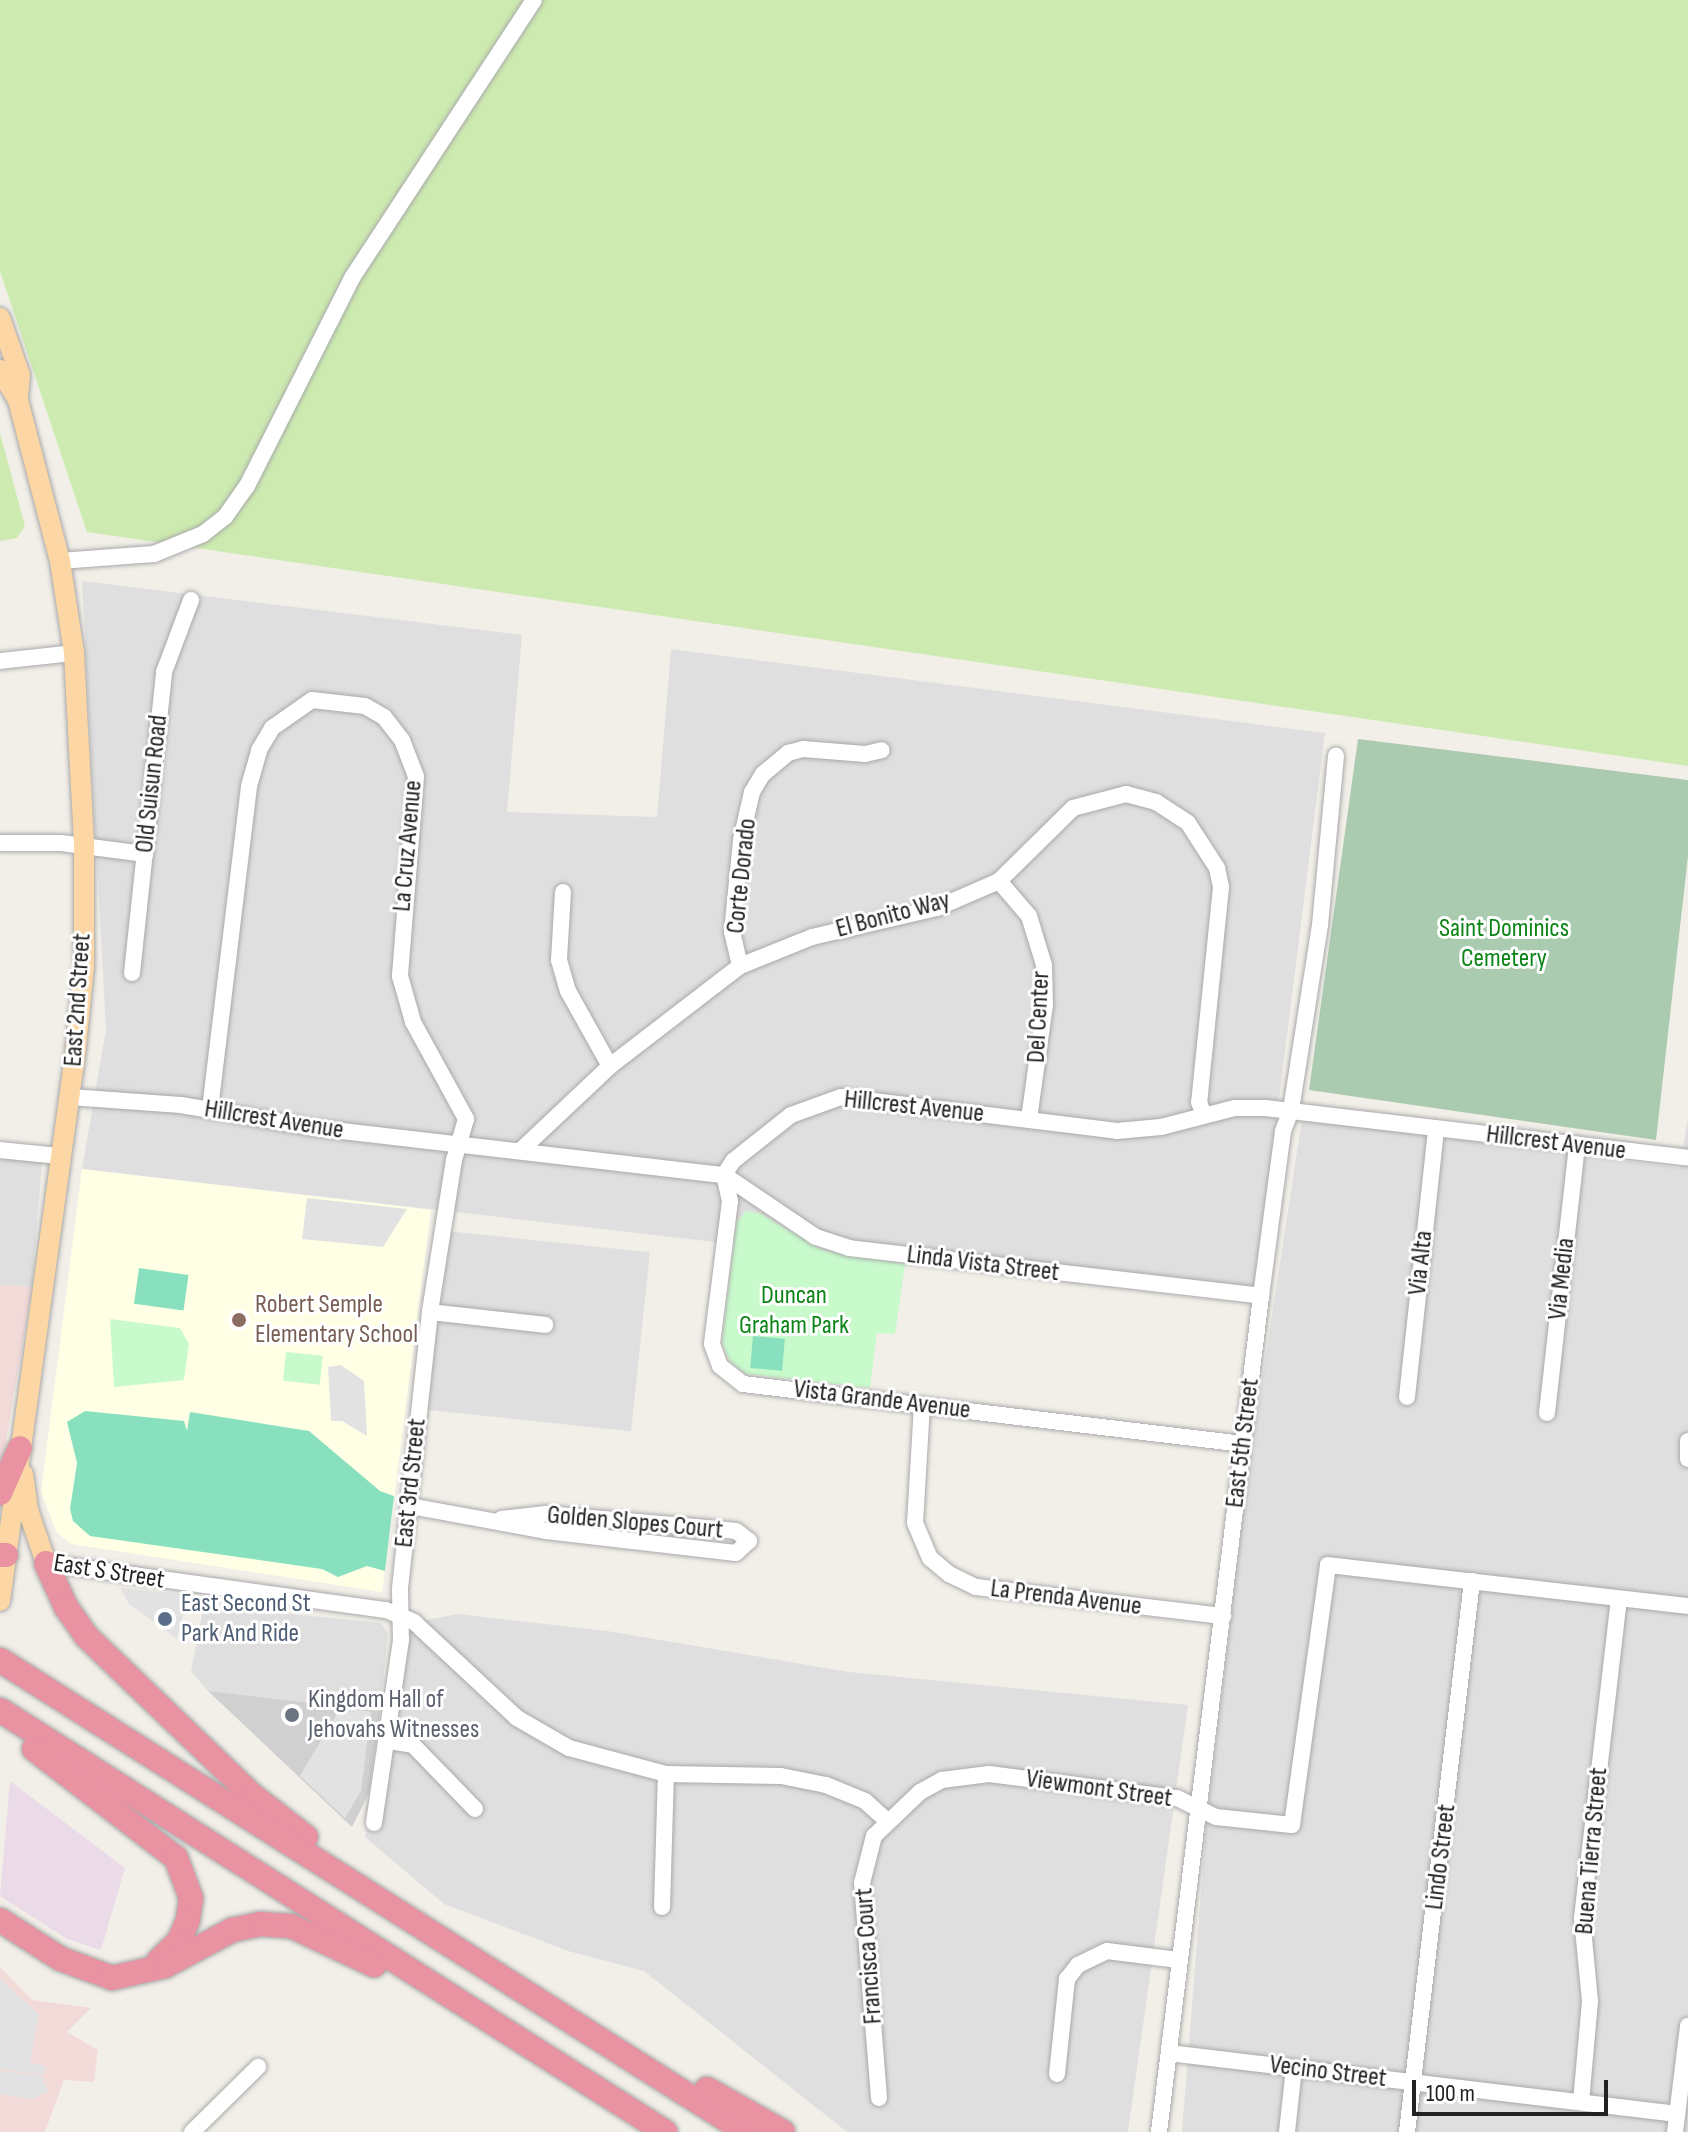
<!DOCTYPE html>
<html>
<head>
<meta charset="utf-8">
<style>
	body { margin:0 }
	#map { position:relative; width:1688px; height:2132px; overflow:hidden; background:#f2efe9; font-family:"Sofia Sans Condensed",sans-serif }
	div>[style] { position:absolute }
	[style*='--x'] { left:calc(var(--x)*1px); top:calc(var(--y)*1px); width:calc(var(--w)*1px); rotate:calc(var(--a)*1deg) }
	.residential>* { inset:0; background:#e0dfdf; transform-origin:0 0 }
	.commercial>* { inset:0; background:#f2dad9 }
	.industrial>* { inset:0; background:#ebdbe8 }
	.education>* { inset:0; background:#ffffe5 }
	.religious>* { inset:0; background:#d0d0d0 }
	.grass>* { inset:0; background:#cdebb0 }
	.cemetery>* { inset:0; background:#aacbaf }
	.park>* { inset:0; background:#c8facc; transform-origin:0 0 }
	.pitch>* { inset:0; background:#88e0be; transform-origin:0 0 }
	.parking>* { inset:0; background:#e2e2e2 }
	.roads { filter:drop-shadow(0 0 2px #a9a9a9) drop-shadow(0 0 2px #a9a9a9) }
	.minor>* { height:16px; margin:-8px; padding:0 8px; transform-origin:8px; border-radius:8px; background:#fff }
	.major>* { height:20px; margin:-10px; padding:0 10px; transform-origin:10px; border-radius:10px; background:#fcd6a4 }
	.highway>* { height:24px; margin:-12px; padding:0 12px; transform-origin:12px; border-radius:12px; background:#e892a2 }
	.dots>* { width:22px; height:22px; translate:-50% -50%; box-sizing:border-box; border:4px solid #fff; border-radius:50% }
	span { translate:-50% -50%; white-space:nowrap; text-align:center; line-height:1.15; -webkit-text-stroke:6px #fff; paint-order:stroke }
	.street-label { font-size:26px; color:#222 }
	.park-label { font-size:26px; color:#0c8416 }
	.education-label { font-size:26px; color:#785e54 }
	.left { translate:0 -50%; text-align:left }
	.service-label { font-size:26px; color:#4e5e75 }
	.worship-label { font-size:26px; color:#5b616d }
	.scale { position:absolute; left:1412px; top:2080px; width:196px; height:36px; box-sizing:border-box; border:4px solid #222; border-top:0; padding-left:10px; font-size:24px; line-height:28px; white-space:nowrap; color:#222; -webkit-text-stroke:6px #fff; paint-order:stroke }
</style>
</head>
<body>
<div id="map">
	<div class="residential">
		<i style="clip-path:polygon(82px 581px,522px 635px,507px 812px,657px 817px,671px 649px,1325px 733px,1255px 1289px,715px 1242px,82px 1169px,106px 1029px)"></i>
		<i style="clip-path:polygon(1688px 1117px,1688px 2132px,1182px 2132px,1206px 1827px,1249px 1466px,1302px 1119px,1680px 1168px)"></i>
		<i style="clip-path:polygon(0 1157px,42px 1161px,32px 1287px,0 1285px)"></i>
		<i style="left:447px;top:1231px;width:204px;height:180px;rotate:6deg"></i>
		<i style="clip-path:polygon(204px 1605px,381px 1623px,388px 1634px,380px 1711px,208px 1691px,191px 1671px)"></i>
		<i style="clip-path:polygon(458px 1614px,607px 1631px,849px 1672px,1188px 1705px,1128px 2132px,847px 2132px,644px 1971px,568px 1951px,444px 1904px,365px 1837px,406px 1624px)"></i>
	</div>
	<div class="commercial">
		<i style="clip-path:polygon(0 1285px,32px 1287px,0 1477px)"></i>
		<i style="clip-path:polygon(0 1967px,32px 2000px,91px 2008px,67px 2032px,98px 2050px,94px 2082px,64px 2080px,45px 2132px,0 2132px)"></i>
	</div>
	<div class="industrial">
		<i style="clip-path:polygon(10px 1781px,125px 1868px,101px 1950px,67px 1939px,0 1896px)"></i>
	</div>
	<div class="education">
		<i style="clip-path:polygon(82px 1169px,431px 1210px,382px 1592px,71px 1544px,57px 1533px,41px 1492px)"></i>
	</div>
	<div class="religious">
		<i style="clip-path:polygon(208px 1691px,380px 1711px,369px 1793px,352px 1827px)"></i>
	</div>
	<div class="grass">
		<i style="clip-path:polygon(0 0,1688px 0,1688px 766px,87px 532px,0 271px)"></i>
		<i style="clip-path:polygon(0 433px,25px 526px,17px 538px,0 541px)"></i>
	</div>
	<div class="cemetery">
		<i style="clip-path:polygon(1358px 739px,1688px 780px,1688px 856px,1656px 1140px,1309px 1090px)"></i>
	</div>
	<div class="park">
		<i style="clip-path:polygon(746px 1211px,759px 1213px,825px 1251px,905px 1264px,895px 1334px,877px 1333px,870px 1388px,746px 1374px,730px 1362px,722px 1342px,736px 1223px)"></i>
		<i style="clip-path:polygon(110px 1319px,180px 1328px,189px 1344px,184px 1380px,114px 1387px)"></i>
		<i style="left:286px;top:1352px;width:37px;height:29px;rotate:6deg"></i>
	</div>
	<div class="pitch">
		<i style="left:139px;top:1268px;width:50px;height:36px;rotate:8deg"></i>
		<i style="left:753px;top:1336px;width:32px;height:32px;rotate:5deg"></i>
		<i style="clip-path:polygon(85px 1411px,184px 1421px,187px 1431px,190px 1412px,309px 1431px,380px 1491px,394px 1496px,385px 1571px,367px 1566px,338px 1577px,322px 1569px,90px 1536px,73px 1521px,70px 1509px,77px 1463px,67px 1422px)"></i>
	</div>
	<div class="parking">
		<i style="clip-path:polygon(307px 1198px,407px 1209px,383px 1247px,302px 1239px)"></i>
		<i style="clip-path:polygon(341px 1365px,364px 1381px,367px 1436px,342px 1421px,331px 1421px,328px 1367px)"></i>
		<i style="clip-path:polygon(120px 1588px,188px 1595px,177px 1639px,129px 1604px)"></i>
		<i style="clip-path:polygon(341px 1707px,371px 1712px,361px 1791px,345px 1818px,300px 1776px)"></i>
		<i style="clip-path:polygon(0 1978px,39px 2015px,30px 2063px,45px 2066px,44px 2075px,0 2069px)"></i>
		<i style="clip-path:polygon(0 2071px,41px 2076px,48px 2091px,34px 2099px,0 2094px)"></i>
	</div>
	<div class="roads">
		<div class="minor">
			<i style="--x:60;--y:561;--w:94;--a:-4.3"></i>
			<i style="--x:154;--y:554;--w:53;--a:-22.2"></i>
			<i style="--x:203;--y:534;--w:28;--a:-38"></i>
			<i style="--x:225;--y:517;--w:38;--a:-55"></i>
			<i style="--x:247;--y:486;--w:233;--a:-63.2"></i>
			<i style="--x:352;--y:278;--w:332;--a:-56.8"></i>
			<i style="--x:0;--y:661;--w:74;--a:-6.2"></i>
			<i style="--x:0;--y:843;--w:61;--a:0"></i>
			<i style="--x:61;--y:843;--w:85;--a:7.5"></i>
			<i style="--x:999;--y:881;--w:46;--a:49.4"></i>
			<i style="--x:1029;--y:916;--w:51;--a:73"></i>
			<i style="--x:1044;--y:965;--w:40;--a:88.6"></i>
			<i style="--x:1045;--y:1005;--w:115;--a:98"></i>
			<i style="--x:563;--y:892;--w:68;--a:93.4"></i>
			<i style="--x:559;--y:960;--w:32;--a:74"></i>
			<i style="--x:568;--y:991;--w:86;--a:60.8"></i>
			<i style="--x:740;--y:966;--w:35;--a:-103"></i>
			<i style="--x:732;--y:932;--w:92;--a:-84.4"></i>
			<i style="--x:741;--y:840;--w:49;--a:-77.1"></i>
			<i style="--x:752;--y:792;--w:21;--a:-59"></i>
			<i style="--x:763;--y:774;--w:33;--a:-40"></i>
			<i style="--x:788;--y:753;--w:16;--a:-15"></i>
			<i style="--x:803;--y:749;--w:62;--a:4.6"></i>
			<i style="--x:865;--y:754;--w:17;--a:-13"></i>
			<i style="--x:132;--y:973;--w:303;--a:-83.9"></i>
			<i style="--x:164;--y:672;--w:77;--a:-69.4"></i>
			<i style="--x:70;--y:1097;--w:111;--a:4.1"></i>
			<i style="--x:181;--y:1105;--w:137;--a:9.7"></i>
			<i style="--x:316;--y:1128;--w:411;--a:6.6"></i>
			<i style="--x:724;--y:1175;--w:17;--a:-57"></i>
			<i style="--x:733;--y:1161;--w:74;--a:-38.4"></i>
			<i style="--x:791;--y:1115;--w:53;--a:-19.8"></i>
			<i style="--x:841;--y:1097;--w:278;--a:7"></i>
			<i style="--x:1117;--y:1131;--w:44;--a:-5.2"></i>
			<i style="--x:1161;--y:1127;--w:76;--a:-14.4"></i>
			<i style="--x:1235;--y:1108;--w:30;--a:0"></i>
			<i style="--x:1265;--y:1108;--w:426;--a:6.7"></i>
			<i style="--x:210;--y:1109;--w:325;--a:-83.1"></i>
			<i style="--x:249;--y:786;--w:37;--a:-74"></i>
			<i style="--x:259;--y:750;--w:26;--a:-59"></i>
			<i style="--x:272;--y:728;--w:49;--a:-35"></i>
			<i style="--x:312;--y:700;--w:53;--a:6.5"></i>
			<i style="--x:365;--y:706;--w:22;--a:30"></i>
			<i style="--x:384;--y:717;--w:29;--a:52"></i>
			<i style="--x:402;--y:740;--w:39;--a:69"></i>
			<i style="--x:416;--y:776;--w:201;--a:94.6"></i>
			<i style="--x:400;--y:976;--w:48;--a:74.2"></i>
			<i style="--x:413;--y:1022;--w:111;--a:61.3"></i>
			<i style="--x:466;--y:1119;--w:43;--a:106.3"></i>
			<i style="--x:454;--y:1160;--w:154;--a:99"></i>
			<i style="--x:430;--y:1312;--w:280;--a:96.2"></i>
			<i style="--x:400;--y:1590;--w:50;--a:88.9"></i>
			<i style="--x:401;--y:1640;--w:185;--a:98.4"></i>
			<i style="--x:0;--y:1150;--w:59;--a:5.8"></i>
			<i style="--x:521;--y:1150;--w:122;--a:-43.3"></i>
			<i style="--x:610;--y:1066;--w:164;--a:-37.6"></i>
			<i style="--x:740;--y:966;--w:78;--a:-21.9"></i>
			<i style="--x:812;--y:937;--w:128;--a:-13.1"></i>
			<i style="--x:937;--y:908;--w:68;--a:-23.5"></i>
			<i style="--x:999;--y:881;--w:104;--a:-44.6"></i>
			<i style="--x:1073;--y:808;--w:55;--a:-14.8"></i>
			<i style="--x:1126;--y:794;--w:31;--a:15"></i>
			<i style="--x:1156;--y:802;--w:38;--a:33"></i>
			<i style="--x:1188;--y:823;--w:54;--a:57.2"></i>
			<i style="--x:1217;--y:868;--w:19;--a:78"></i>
			<i style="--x:1221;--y:887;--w:216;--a:95.8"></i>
			<i style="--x:1199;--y:1102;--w:12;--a:70"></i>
			<i style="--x:724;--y:1175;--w:27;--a:77"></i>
			<i style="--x:730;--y:1201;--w:144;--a:97.2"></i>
			<i style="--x:712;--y:1344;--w:23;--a:70"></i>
			<i style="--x:720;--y:1366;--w:29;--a:38"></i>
			<i style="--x:743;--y:1384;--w:504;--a:6.84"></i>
			<i style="--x:724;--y:1175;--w:111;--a:34"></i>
			<i style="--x:816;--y:1237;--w:35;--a:18"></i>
			<i style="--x:849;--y:1248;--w:415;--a:6.6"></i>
			<i style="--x:430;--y:1312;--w:116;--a:6.4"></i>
			<i style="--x:1407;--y:1397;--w:270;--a:-83.8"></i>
			<i style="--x:922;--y:1405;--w:118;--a:93.4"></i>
			<i style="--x:915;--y:1523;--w:38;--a:67"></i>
			<i style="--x:930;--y:1558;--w:25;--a:40"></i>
			<i style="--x:949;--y:1574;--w:30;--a:26"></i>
			<i style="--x:976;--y:1587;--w:249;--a:6.7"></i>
			<i style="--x:1547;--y:1413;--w:270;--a:-83.6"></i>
			<i style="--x:1688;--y:1441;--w:18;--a:90"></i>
			<i style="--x:410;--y:1506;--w:138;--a:10.4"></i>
			<i style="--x:546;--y:1531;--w:191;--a:6.6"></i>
			<i style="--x:736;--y:1553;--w:18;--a:-43"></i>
			<i style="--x:749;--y:1541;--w:16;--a:-142"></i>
			<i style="--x:736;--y:1531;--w:30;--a:-174"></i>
			<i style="--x:706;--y:1528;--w:161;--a:-175"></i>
			<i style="--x:546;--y:1514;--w:45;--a:173.7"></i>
			<i style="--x:46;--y:1563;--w:343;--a:7.9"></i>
			<i style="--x:386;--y:1610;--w:30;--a:23"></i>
			<i style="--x:414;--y:1622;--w:141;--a:43"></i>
			<i style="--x:517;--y:1718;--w:60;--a:30"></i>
			<i style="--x:569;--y:1748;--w:100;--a:15"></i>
			<i style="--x:666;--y:1774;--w:115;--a:1"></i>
			<i style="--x:781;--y:1776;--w:46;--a:11.3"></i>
			<i style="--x:826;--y:1785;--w:42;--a:22.3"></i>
			<i style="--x:865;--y:1801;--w:28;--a:42"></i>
			<i style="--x:389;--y:1741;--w:24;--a:9"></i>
			<i style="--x:413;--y:1745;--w:89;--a:45.9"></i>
			<i style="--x:662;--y:1907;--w:133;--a:-88.3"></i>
			<i style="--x:1169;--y:2053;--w:512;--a:6.85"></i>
			<i style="--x:1057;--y:2074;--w:96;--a:-84"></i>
			<i style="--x:1067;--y:1979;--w:18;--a:-52"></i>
			<i style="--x:1078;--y:1965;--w:32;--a:-26"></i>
			<i style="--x:1107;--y:1951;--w:72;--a:7.2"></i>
			<i style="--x:879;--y:2098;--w:216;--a:-94.5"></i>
			<i style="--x:862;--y:1883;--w:49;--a:-75.7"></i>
			<i style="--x:874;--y:1836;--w:64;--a:-43.7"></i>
			<i style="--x:920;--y:1792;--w:25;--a:-29"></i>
			<i style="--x:942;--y:1780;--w:47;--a:-7.3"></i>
			<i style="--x:989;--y:1774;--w:190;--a:7.3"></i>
			<i style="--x:1177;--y:1798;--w:43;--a:26"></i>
			<i style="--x:1216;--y:1817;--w:76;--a:6"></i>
			<i style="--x:1292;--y:1825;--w:262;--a:-82.1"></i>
			<i style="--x:1328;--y:1565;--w:362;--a:6.5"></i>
			<i style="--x:1581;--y:2102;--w:101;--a:-84.9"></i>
			<i style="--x:1590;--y:2001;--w:83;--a:-95.5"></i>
			<i style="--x:1582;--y:1918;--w:321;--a:-83.4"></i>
			<i style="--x:192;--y:2132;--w:93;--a:-44.6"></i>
			<i style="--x:1159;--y:2132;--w:842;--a:-83.04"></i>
			<i style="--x:1261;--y:1296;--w:166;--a:-82.4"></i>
			<i style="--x:1283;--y:1131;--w:22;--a:-69"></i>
			<i style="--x:1291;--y:1110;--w:187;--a:-81.1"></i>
			<i style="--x:1320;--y:925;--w:170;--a:-84.6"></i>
			<i style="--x:1287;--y:2132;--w:64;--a:-83.8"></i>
			<i style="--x:1407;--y:2132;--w:555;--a:-83.27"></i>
			<i style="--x:1675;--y:2132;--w:107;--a:-83"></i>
		</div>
		<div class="major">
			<i style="--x:0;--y:318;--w:60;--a:70.7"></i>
			<i style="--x:20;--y:375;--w:25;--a:95"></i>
			<i style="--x:0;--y:370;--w:35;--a:59"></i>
			<i style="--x:18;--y:400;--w:166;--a:75.4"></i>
			<i style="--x:60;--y:561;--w:93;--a:81.3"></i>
			<i style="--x:74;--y:653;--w:193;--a:87"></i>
			<i style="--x:84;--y:846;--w:120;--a:90"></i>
			<i style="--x:84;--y:966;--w:82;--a:95.6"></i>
			<i style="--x:76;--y:1048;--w:558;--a:97.83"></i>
			<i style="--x:23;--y:1474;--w:36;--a:82"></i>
			<i style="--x:28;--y:1510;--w:56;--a:71.2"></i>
		</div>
		<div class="highway">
			<i style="--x:0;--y:1493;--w:49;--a:-66"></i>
			<i style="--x:0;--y:1555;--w:6;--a:0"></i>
			<i style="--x:46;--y:1563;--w:48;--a:65.6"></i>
			<i style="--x:66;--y:1607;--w:35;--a:55"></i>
			<i style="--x:86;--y:1636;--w:231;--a:43.8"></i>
			<i style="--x:253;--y:1796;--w:67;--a:37.7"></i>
			<i style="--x:0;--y:1660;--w:883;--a:32.32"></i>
			<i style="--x:0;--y:1710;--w:788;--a:32.4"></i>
			<i style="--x:34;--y:1749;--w:179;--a:37.5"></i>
			<i style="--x:176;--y:1858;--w:43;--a:69.4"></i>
			<i style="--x:191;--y:1898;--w:22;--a:98"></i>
			<i style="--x:188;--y:1920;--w:23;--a:113"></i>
			<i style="--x:179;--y:1941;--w:28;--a:136"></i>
			<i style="--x:0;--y:1920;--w:72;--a:32.6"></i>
			<i style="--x:61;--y:1959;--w:54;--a:20.4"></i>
			<i style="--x:112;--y:1978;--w:54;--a:-12.8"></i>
			<i style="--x:165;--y:1966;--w:76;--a:-28.2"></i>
			<i style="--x:232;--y:1930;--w:29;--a:-12"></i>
			<i style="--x:260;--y:1924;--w:31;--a:4"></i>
			<i style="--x:291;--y:1926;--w:92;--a:25.2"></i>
			<i style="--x:707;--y:2089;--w:87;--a:29.5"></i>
		</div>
	</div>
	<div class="dots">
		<i style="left:239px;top:1320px;background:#8d6e63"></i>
		<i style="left:165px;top:1619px;background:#5c6f8a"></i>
		<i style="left:292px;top:1715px;background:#6b7280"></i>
	</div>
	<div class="street-label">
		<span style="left:152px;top:784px;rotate:-84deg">Old Suisun Road</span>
		<span style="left:408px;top:846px;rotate:-85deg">La Cruz Avenue</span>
		<span style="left:742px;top:876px;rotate:-84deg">Corte Dorado</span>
		<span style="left:893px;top:915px;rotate:-15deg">El Bonito Way</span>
		<span style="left:78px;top:1000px;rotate:-86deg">East 2nd Street</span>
		<span style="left:1039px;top:1017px;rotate:-87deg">Del Center</span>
		<span style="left:914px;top:1107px;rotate:6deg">Hillcrest Avenue</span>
		<span style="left:274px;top:1120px;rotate:9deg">Hillcrest Avenue</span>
		<span style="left:1556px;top:1143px;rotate:7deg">Hillcrest Avenue</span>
		<span style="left:1421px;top:1263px;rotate:-84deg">Via Alta</span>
		<span style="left:983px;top:1264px;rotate:7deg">Linda Vista Street</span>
		<span style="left:1562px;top:1279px;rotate:-84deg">Via Media</span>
		<span style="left:882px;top:1400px;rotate:7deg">Vista Grande Avenue</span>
		<span style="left:1243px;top:1443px;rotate:-83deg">East 5th Street</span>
		<span style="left:411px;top:1483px;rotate:-84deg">East 3rd Street</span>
		<span style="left:635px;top:1523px;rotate:5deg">Golden Slopes Court</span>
		<span style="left:109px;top:1572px;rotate:9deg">East S Street</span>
		<span style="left:1066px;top:1598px;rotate:7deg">La Prenda Avenue</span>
		<span style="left:1099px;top:1789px;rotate:8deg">Viewmont Street</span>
		<span style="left:1592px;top:1851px;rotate:-85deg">Buena Tierra Street</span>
		<span style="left:1441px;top:1857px;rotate:-83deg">Lindo Street</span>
		<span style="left:869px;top:1956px;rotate:-94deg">Francisca Court</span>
		<span style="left:1328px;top:2072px;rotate:7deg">Vecino Street</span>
	</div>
	<div class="park-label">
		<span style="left:1504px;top:944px">Saint Dominics<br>Cemetery</span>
		<span style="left:794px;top:1311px">Duncan<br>Graham Park</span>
	</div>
	<div class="education-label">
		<span class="left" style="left:255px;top:1320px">Robert Semple<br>Elementary School</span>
	</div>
	<div class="service-label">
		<span class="left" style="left:181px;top:1619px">East Second St<br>Park And Ride</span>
	</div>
	<div class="worship-label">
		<span class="left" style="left:308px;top:1715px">Kingdom Hall of<br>Jehovahs Witnesses</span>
	</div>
	<div class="scale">100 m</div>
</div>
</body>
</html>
